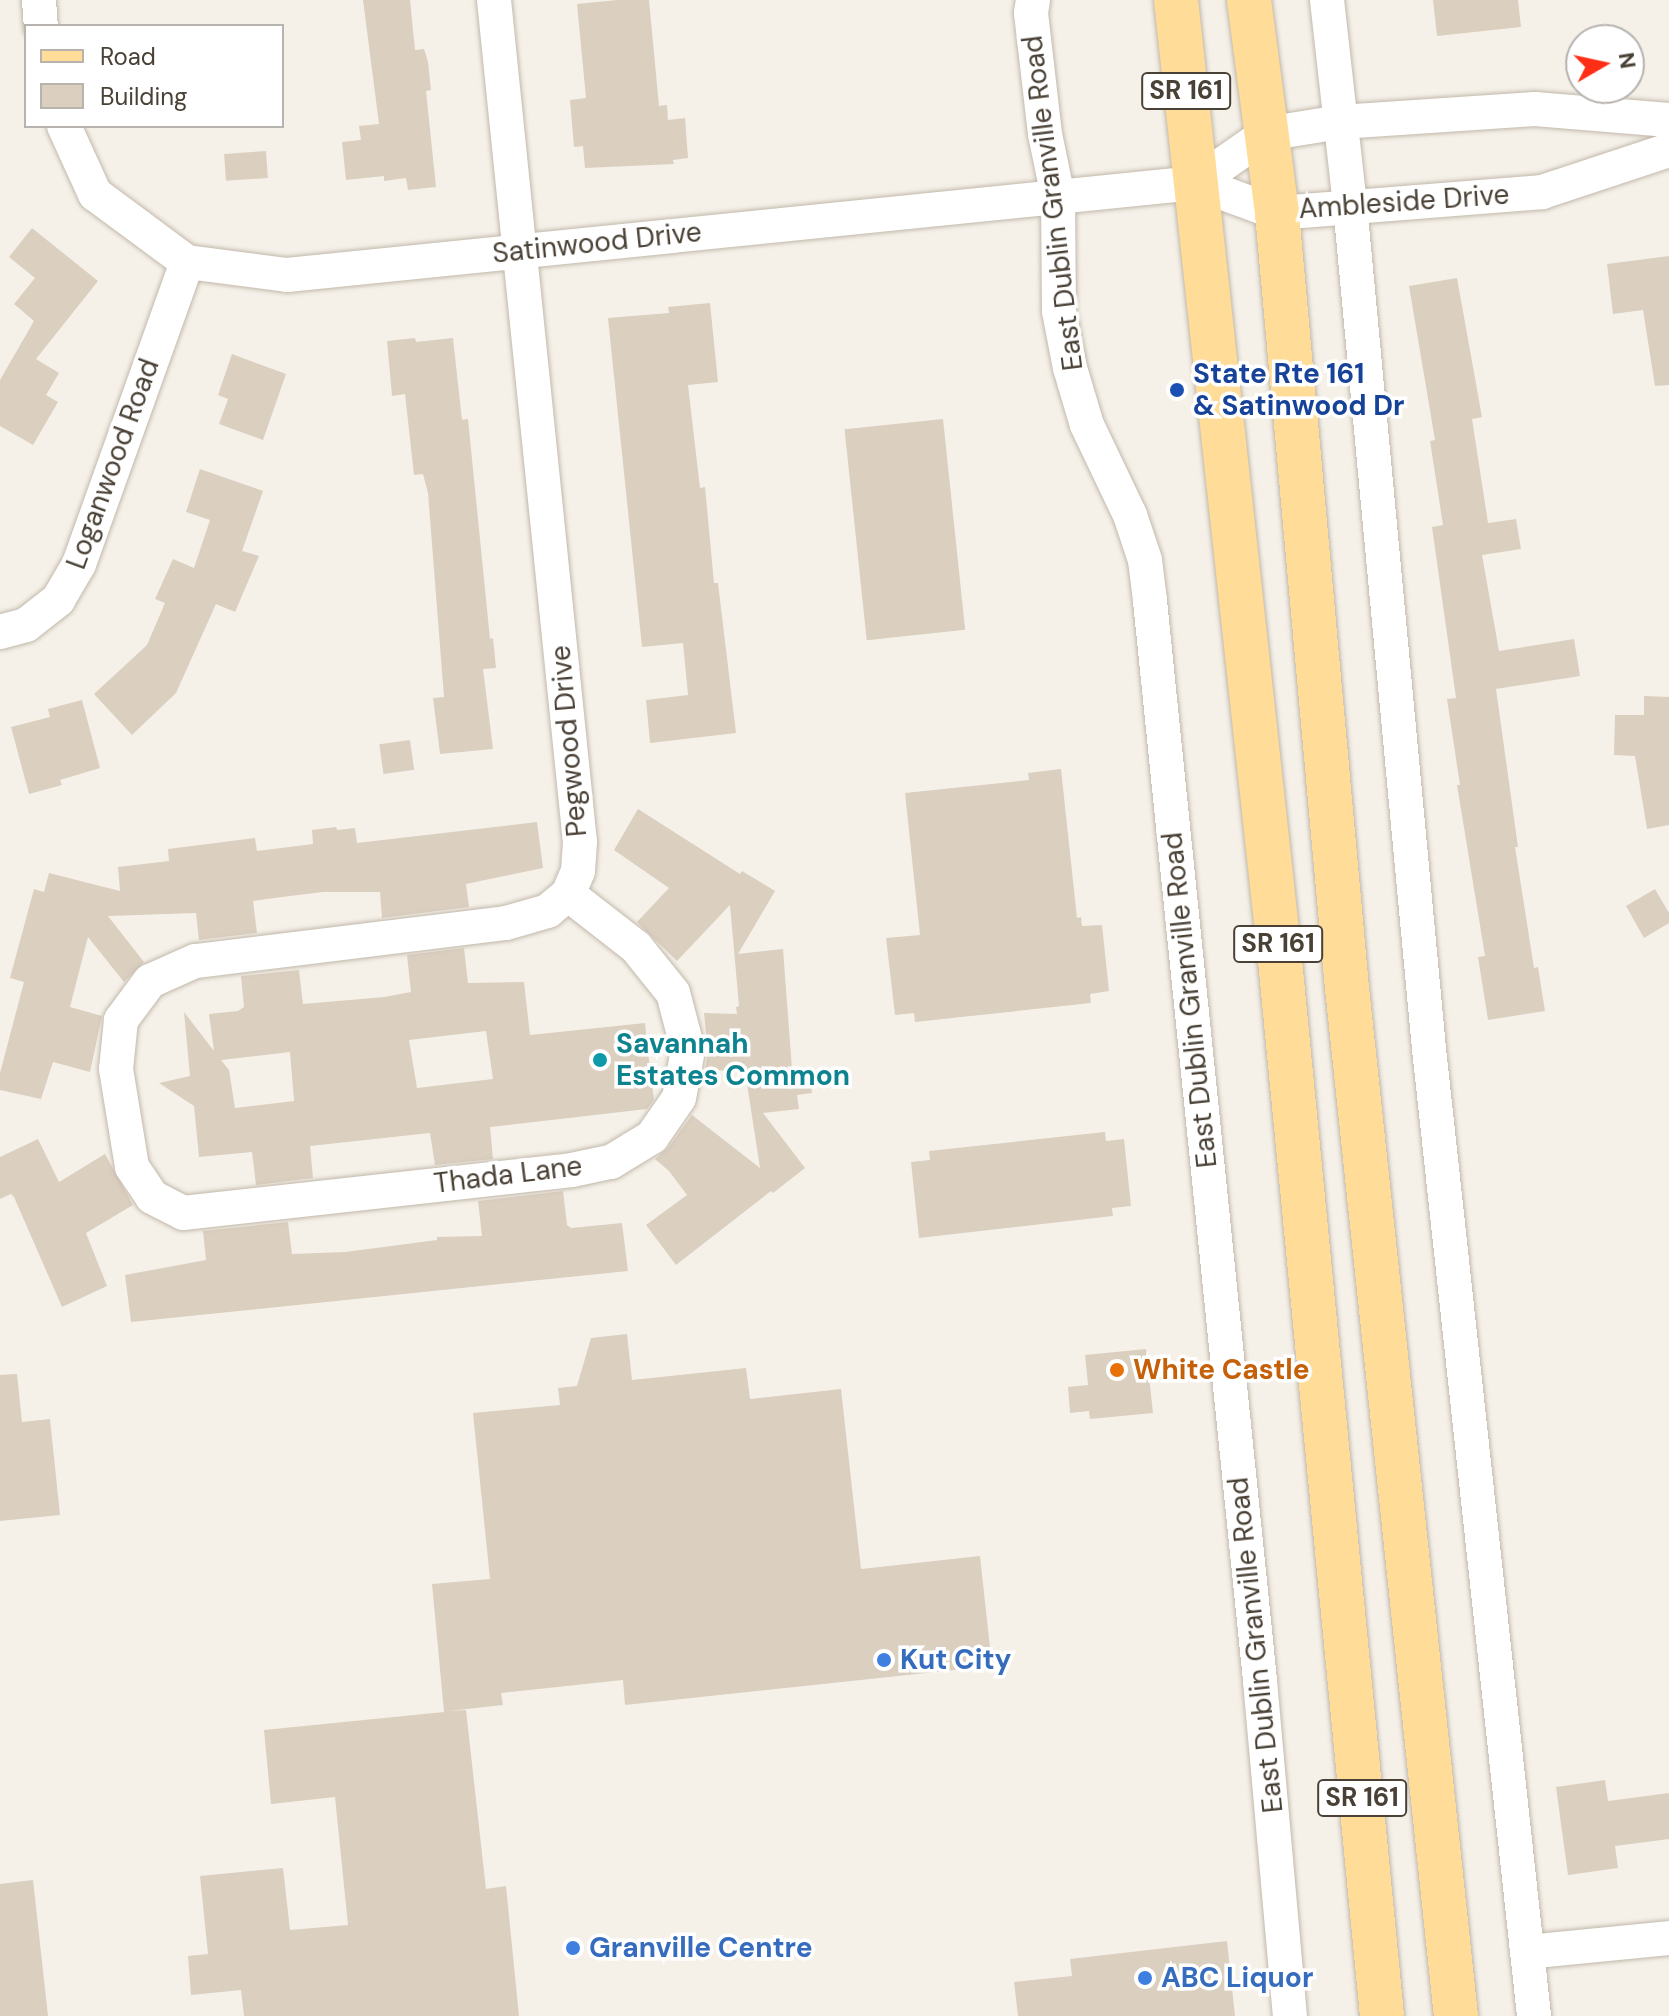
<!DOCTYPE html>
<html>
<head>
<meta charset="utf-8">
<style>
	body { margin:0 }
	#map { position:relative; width:1669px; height:2016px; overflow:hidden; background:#f5f1e9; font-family:"DM Sans",sans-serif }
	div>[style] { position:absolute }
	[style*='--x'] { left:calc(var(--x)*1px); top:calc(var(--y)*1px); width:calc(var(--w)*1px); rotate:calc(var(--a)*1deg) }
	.building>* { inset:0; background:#dbcfc0; transform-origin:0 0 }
	.roads { filter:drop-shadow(0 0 2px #c2b8aa) drop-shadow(0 0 2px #c2b8aa) }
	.street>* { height:34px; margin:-17px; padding:0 17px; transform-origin:17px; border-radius:17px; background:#fff }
	.primary>* { height:44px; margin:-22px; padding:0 22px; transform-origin:22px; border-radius:22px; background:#ffdd98 }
	.dots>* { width:22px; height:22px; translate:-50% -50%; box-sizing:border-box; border:4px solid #fff; border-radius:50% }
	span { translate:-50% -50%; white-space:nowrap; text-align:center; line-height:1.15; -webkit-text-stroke:7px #fff; paint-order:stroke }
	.shield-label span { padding:2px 6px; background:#fff; border:2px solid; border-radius:6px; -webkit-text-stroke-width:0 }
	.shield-label { font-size:26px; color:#4a4136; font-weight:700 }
	.street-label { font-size:28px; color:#4a4136 }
	.transit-label { font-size:28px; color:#164399; font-weight:700 }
	.left { translate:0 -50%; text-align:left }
	.culture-label { font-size:28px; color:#0d838f; font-weight:700 }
	.food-label { font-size:28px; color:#c56008; font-weight:700 }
	.shop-label { font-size:28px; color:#366cbe; font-weight:700 }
	.legend { position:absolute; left:24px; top:24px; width:260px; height:104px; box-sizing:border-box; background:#fff; border:2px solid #b7b3af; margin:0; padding:10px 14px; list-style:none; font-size:24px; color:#4a4136 }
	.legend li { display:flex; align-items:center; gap:16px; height:40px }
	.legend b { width:40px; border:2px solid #b7b3af }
	.north { position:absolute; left:1565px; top:24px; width:80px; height:80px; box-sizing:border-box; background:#fff; border:2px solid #b7b3af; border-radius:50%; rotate:81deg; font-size:22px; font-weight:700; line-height:32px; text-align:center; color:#4a4136 }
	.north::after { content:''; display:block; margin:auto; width:28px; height:36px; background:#ff2e16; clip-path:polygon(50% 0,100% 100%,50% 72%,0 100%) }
</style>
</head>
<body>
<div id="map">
	<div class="building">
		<i style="clip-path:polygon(363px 0,410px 0,415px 50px,424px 49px,428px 62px,431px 90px,426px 91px,436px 187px,408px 190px,406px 178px,384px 181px,384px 176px,346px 180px,342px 142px,361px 140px,359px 126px,379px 124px)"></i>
		<i style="clip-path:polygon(617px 0,649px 0,659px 106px,667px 105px,668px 120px,685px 118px,688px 158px,673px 160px,674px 164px,585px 168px,583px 146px,574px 147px,570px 100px,586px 98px,577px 4px)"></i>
		<i style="clip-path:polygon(1433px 0,1518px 0,1521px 27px,1437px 36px)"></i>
		<i style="left:266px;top:151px;width:27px;height:42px;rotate:86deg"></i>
		<i style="clip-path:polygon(32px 228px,98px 281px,36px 359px,59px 373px,46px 395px,58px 402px,33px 445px,0 426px,0 380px,34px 321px,14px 304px,35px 278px,9px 257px)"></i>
		<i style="clip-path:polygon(1669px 256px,1669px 385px,1655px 386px,1643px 310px,1613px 314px,1607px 264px)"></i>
		<i style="clip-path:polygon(1457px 278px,1482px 417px,1472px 419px,1488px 523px,1516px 519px,1521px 549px,1482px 555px,1499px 651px,1574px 639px,1580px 676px,1496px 689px,1518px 847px,1515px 847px,1534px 968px,1538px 967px,1545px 1011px,1488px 1020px,1478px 957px,1485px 956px,1457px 785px,1460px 785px,1447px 699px,1456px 698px,1432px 527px,1443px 525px,1430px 441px,1435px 440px,1409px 286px)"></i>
		<i style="clip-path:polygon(710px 303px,718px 382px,688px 385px,700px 488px,705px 487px,714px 583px,718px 583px,736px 733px,650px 743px,646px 700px,688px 695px,683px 643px,642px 647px,608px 318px,669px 313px,668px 307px)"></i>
		<i style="clip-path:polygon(415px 338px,416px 342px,453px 338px,462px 420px,468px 419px,490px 639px,493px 638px,496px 668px,483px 669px,493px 749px,440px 754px,433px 698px,444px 697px,428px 493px,423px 474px,414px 475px,405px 394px,392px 396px,387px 341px)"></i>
		<i style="clip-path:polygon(232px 354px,286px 374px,263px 440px,219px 424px,228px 399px,218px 395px)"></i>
		<i style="left:943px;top:419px;width:212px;height:99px;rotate:84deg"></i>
		<i style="clip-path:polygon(200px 469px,263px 491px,242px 551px,259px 556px,235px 612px,216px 604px,176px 693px,132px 735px,94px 694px,147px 645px,165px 603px,155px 599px,173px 559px,194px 568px,210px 520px,186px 512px)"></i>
		<i style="clip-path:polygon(1644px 696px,1669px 697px,1669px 825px,1647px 829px,1635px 756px,1614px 755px,1615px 715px,1644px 715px)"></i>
		<i style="clip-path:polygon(82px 700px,100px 768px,60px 780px,62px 785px,29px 794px,11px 727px,50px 717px,48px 709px)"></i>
		<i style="left:410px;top:740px;width:30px;height:31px;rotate:82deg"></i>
		<i style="clip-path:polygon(1061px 769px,1077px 918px,1081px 917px,1082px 926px,1102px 925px,1109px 991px,1090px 994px,1091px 1003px,915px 1022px,914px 1013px,895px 1015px,886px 938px,920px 935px,905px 793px,1029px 780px,1028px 773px)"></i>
		<i style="clip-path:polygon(638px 809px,740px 874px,742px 871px,775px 891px,738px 954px,783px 949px,792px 1069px,809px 1069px,812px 1093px,797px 1095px,799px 1109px,763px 1113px,805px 1168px,773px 1193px,771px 1191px,676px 1265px,646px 1225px,687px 1195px,669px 1171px,655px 1159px,668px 1148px,692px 1115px,760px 1168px,745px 1071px,705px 1070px,708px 1053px,704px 1013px,737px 1014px,736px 1007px,739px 1006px,730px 905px,677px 961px,637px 922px,669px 888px,614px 850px)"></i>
		<i style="clip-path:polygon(537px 822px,543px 868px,466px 884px,469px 907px,382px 918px,380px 892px,323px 892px,282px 897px,253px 901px,257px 933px,199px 940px,196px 913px,108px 916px,144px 962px,124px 982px,88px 937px,70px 1007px,102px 1016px,90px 1072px,53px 1062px,41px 1099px,0 1090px,0 1073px,24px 982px,10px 978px,34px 889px,44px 892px,49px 873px,120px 891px,118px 867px,169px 861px,168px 849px,255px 838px,257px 851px,313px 844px,312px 830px,336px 827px,337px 830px,355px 828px,357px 843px)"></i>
		<i style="clip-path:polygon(1655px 889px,1669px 913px,1669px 923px,1644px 938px,1626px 906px)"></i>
		<i style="clip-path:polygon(evenodd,464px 948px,468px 983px,524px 982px,530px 1035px,645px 1023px,650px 1070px,633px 1069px,652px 1084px,654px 1100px,647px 1109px,490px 1127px,493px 1159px,435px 1165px,430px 1133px,310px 1146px,313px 1178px,256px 1185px,252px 1152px,199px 1157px,194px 1106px,159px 1083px,190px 1076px,184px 1012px,214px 1051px,209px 1014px,238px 1011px,244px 1007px,241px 976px,299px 970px,303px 1004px,384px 997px,411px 992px,407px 955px,464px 948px,486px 1031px,493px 1079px,417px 1088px,409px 1040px,486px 1031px,464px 948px,290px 1052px,294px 1101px,235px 1108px,229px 1070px,221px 1060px,290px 1052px)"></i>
		<i style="clip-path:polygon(1105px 1132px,1106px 1141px,1124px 1139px,1131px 1206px,1112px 1208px,1113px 1216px,919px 1238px,911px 1162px,930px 1160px,929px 1151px)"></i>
		<i style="clip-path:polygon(38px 1139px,59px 1182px,105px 1154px,133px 1205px,86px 1233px,107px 1286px,62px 1307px,14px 1197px,11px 1194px,0 1199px,0 1157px)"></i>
		<i style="clip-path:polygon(563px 1191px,567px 1225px,571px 1228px,622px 1223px,628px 1271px,131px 1322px,125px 1275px,206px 1260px,203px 1231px,288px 1222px,292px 1254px,345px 1252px,437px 1240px,437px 1237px,482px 1236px,478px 1201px)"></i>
		<i style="clip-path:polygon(627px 1334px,632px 1380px,746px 1368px,750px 1399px,841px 1389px,861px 1569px,980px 1556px,992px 1666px,625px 1705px,623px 1680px,501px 1693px,503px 1705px,448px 1711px,466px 1710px,486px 1889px,506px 1886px,519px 2016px,244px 2016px,241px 1990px,191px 1995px,188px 1956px,208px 1954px,200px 1876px,283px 1868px,290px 1930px,348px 1925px,335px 1797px,271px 1804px,264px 1730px,444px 1712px,432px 1584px,490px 1579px,473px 1413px,560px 1405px,558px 1388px,577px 1386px,591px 1338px)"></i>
		<i style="clip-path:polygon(1146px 1349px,1153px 1413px,1090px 1419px,1089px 1411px,1070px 1413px,1068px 1387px,1088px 1385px,1085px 1355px)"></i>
		<i style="clip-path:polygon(17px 1374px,22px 1422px,50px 1419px,60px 1515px,0 1521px,0 1375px)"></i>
		<i style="clip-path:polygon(1605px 1780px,1608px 1801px,1669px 1793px,1669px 1839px,1615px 1846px,1618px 1868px,1568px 1875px,1556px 1787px)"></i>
		<i style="clip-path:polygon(33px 1880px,48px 2016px,0 2016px,0 1884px)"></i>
		<i style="clip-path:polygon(1227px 1941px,1235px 2016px,1018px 2016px,1014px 1982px,1072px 1976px,1070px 1959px)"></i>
	</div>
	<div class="roads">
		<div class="street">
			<i style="--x:39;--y:0;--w:26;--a:86"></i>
			<i style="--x:494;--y:0;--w:846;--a:84.17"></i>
			<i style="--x:580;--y:842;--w:29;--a:94"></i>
			<i style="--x:578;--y:871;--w:25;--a:113"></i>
			<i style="--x:568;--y:894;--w:26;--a:140"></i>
			<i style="--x:548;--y:911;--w:44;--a:164.1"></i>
			<i style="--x:506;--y:923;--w:313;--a:173"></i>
			<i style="--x:195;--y:961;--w:49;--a:156"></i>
			<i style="--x:150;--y:981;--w:49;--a:126.6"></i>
			<i style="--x:121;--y:1020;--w:49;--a:95.8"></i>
			<i style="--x:116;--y:1069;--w:99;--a:80.7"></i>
			<i style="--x:132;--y:1167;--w:36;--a:56"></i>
			<i style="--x:152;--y:1197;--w:35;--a:27"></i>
			<i style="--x:183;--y:1213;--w:391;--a:-6.3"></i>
			<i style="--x:572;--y:1170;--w:40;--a:-12"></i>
			<i style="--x:611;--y:1162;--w:48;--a:-31.4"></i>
			<i style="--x:652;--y:1137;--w:47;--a:-55.3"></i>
			<i style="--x:679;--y:1098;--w:49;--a:-79.4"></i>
			<i style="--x:688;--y:1050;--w:59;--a:-104.7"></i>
			<i style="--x:673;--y:993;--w:59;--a:-128.8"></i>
			<i style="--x:636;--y:947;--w:86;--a:-142.1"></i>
			<i style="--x:1033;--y:0;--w:13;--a:99"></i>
			<i style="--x:1031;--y:13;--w:122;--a:83.4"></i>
			<i style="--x:1045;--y:134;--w:64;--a:78.3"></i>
			<i style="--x:1058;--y:197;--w:114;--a:89.5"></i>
			<i style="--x:1059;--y:311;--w:58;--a:79.1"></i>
			<i style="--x:1070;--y:368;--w:59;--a:73.4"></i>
			<i style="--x:1087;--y:425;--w:100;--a:64.5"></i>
			<i style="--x:1130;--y:515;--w:47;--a:71.6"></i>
			<i style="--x:1145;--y:560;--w:41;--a:83"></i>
			<i style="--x:1150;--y:601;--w:1086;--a:84.18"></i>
			<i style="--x:1260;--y:1681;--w:336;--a:84.9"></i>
			<i style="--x:1327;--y:0;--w:206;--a:83.6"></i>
			<i style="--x:1350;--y:205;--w:848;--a:84.65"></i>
			<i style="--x:1429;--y:1049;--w:973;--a:83.8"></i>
			<i style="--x:64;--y:126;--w:75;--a:65.5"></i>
			<i style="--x:95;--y:194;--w:114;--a:36.5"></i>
			<i style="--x:187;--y:262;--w:101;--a:7.4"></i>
			<i style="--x:287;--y:275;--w:914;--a:-5.78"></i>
			<i style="--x:1196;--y:183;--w:86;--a:20.3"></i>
			<i style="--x:1277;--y:213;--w:266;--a:-4.5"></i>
			<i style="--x:1542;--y:192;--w:134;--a:-18.3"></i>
			<i style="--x:1196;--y:183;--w:85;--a:-35"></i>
			<i style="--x:1266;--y:134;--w:75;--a:-9.2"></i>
			<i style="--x:1340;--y:122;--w:195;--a:-3.8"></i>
			<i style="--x:1535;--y:109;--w:134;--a:4.7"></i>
			<i style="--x:0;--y:632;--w:27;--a:-15"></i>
			<i style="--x:26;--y:625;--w:41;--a:-38"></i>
			<i style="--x:58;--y:600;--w:42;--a:-59.7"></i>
			<i style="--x:79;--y:564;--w:321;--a:-70.3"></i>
			<i style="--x:1527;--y:1952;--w:143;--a:-5.6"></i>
		</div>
		<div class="primary">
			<i style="--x:1176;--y:0;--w:956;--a:83.81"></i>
			<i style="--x:1279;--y:950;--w:1071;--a:84.48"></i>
			<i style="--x:1249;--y:0;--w:215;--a:82.5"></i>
			<i style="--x:1277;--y:213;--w:778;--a:84.84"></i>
			<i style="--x:1347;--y:988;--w:1034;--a:83.95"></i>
		</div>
	</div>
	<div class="dots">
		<i style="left:1177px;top:390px;background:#1a4fb4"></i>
		<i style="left:600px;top:1060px;background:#0f9aa8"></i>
		<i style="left:1117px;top:1370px;background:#e8710a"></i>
		<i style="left:884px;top:1660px;background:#3f7fe0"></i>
		<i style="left:573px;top:1948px;background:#3f7fe0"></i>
		<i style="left:1145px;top:1978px;background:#3f7fe0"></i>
	</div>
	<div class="shield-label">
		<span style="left:1186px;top:91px">SR 161</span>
		<span style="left:1278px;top:944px">SR 161</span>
		<span style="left:1362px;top:1798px">SR 161</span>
	</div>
	<div class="street-label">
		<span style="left:1404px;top:202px;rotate:-4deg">Ambleside Drive</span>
		<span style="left:1053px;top:203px;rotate:-97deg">East Dublin Granville Road</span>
		<span style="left:597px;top:243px;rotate:-6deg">Satinwood Drive</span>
		<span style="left:113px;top:464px;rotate:-70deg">Loganwood Road</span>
		<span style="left:569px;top:741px;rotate:-95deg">Pegwood Drive</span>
		<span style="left:1190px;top:1000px;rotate:-96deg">East Dublin Granville Road</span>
		<span style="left:508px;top:1175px;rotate:-7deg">Thada Lane</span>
		<span style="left:1256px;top:1645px;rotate:-96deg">East Dublin Granville Road</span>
	</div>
	<div class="transit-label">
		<span class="left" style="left:1193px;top:390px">State Rte 161<br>&amp; Satinwood Dr</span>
	</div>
	<div class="culture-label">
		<span class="left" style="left:616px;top:1060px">Savannah<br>Estates Common</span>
	</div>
	<div class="food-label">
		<span class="left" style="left:1133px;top:1370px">White Castle</span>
	</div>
	<div class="shop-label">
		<span class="left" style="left:900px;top:1660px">Kut City</span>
		<span class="left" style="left:589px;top:1948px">Granville Centre</span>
		<span class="left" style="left:1161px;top:1978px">ABC Liquor</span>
	</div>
	<ul class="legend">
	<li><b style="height:10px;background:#ffdd98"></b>Road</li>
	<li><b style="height:22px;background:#dbcfc0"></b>Building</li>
	</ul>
	<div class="north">N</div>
</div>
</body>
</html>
